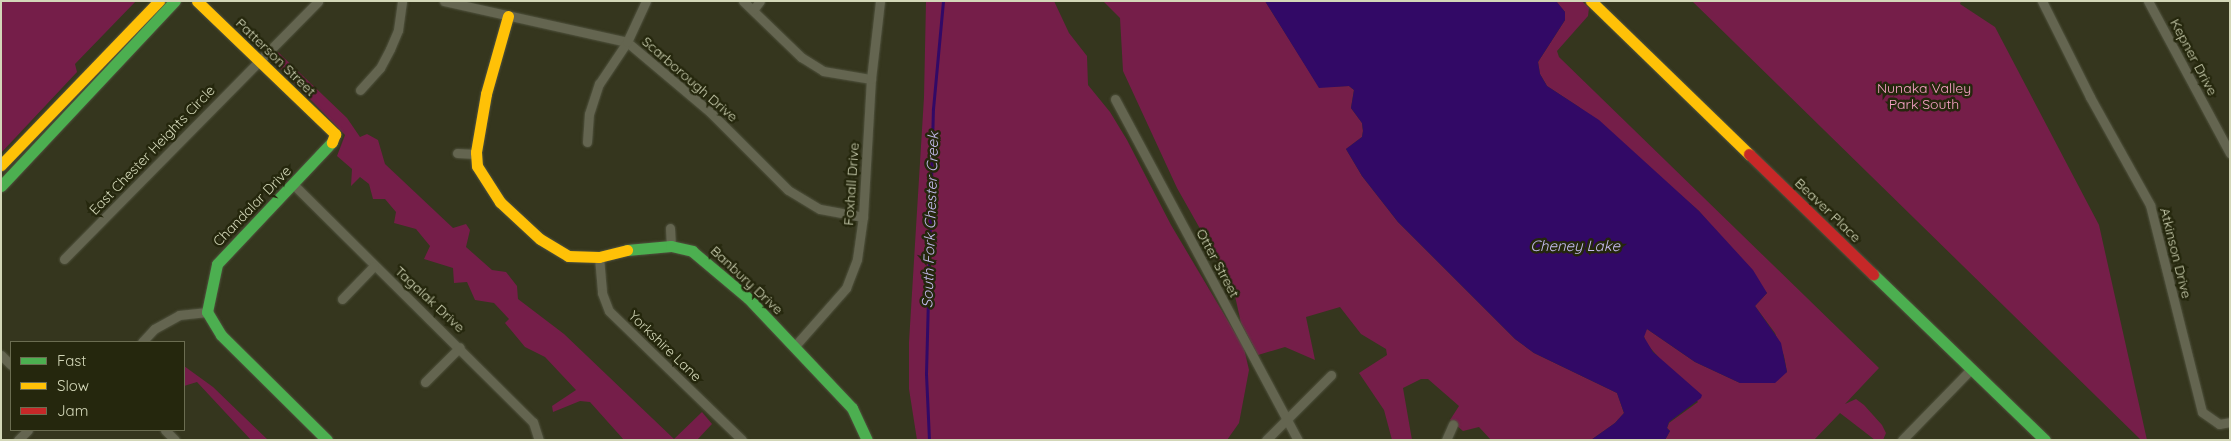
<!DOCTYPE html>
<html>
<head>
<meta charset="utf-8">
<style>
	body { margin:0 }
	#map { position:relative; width:2231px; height:441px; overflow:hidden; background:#35361e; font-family:Quicksand,sans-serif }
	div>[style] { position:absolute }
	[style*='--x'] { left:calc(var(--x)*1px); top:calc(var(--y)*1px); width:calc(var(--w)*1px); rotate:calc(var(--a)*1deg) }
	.green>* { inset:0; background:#751e49 }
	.water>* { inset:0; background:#320966 }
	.stream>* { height:2.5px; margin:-1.25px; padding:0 1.25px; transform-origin:1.25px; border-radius:1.25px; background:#320966 }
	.roads { filter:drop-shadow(0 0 1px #50523e) drop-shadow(0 0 1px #50523e) }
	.street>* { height:9px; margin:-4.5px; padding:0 4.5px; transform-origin:4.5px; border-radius:4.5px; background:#646550 }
	.fast>* { height:11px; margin:-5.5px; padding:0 5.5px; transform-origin:5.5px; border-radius:5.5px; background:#4caf50 }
	.slow>* { height:11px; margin:-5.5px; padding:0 5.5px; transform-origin:5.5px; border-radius:5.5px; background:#ffc107 }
	.jam>* { height:11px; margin:-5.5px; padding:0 5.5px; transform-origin:5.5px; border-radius:5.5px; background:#c62828 }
	span { translate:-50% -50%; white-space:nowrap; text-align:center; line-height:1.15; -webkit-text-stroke:5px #25270d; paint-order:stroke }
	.street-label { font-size:14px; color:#d3d7b8 }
	.park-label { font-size:14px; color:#fba5c9 }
	.water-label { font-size:15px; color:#c4bbef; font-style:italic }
	.frame { position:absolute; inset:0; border:2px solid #d3d7b8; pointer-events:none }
	.legend { position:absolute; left:10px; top:341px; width:175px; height:90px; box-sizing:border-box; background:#25270d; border:1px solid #6b6d51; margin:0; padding:6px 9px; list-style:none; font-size:15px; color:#d3d7b8 }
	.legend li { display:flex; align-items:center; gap:10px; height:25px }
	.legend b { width:25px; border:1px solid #6b6d51 }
</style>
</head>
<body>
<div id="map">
	<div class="green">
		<i style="clip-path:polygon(1px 1px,136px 1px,75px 64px,77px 72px,1px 153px)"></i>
		<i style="clip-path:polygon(926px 1px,1054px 1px,1069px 33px,1087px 56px,1088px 85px,1110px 112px,1127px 140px,1171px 225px,1244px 348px,1249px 370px,1239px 423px,1227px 440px,917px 440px,909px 389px,909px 342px,924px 97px)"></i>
		<i style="clip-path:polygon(1103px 1px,1265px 1px,1319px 87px,1349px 86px,1354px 90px,1351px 108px,1362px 123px,1363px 131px,1362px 137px,1346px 149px,1362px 176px,1398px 222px,1515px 339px,1534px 353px,1617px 393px,1624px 413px,1615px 423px,1591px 440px,1491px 440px,1479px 427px,1463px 431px,1450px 420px,1459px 406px,1428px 379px,1421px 379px,1403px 388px,1412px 440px,1392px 440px,1384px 410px,1359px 373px,1387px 355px,1386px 349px,1361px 334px,1340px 307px,1306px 317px,1315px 360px,1285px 347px,1258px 355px,1241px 323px,1233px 287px,1177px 188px,1123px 71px,1120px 18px)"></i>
		<i style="clip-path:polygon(1556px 1px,1582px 1px,1589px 8px,1588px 16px,1557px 51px,1559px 57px,1879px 368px,1845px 404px,1856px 399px,1864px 405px,1882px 425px,1886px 433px,1883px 440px,1875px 440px,1840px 413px,1814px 440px,1665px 440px,1670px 431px,1667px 428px,1669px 423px,1698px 402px,1646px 343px,1643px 333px,1647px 329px,1695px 362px,1740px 383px,1761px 383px,1787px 372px,1784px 356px,1775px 333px,1755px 306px,1767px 293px,1699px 211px,1579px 107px,1547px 86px,1540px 74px,1538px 62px,1565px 20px,1565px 12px)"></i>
		<i style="clip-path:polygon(1692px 1px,1961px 1px,1960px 4px,1995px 27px,2099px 225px,2147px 440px,2141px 440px)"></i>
		<i style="clip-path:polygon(278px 52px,347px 118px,360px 137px,367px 134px,378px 140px,385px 164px,453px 228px,466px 224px,470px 230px,466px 247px,492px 270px,506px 272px,517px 286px,518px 299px,564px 334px,674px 439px,702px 412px,712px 424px,697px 440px,624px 440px,590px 402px,580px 401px,553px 412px,552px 406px,576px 390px,545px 357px,525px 347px,505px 323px,509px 319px,494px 303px,475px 300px,467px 282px,454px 283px,453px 268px,424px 259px,430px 246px,416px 229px,394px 223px,396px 212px,385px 199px,373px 199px,369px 184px,360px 177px,351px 186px,352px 169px,337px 156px,345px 135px,272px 60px)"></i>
		<i style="clip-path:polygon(184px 366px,213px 387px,268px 440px,251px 440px,197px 382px,184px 386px)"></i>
	</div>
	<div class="water">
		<i style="clip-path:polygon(1265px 1px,1556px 1px,1565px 12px,1565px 20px,1538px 62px,1540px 74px,1547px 86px,1599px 120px,1699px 211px,1753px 270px,1767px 293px,1755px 306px,1781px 343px,1787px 372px,1775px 383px,1740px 383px,1695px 362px,1647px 329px,1644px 337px,1653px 352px,1702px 395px,1701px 398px,1669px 422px,1667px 428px,1670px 431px,1665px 440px,1591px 440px,1615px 423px,1624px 413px,1617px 393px,1534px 353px,1515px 339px,1398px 222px,1362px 176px,1346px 149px,1362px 137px,1363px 131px,1362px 123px,1351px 108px,1354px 90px,1349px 86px,1319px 88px)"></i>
	</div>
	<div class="stream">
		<i style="--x:929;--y:440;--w:66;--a:-92.6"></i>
		<i style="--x:926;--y:374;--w:265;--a:-88.5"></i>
		<i style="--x:933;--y:109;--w:108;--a:-84.7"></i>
	</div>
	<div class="roads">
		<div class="street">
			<i style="--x:444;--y:1;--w:188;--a:12.6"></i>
			<i style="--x:627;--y:42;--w:109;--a:40.1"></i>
			<i style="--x:710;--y:112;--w:110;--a:45"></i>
			<i style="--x:788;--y:190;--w:37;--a:31"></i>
			<i style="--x:820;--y:209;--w:44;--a:10.5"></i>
			<i style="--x:743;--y:1;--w:81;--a:44"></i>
			<i style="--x:801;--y:57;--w:26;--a:32"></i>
			<i style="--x:823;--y:71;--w:49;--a:9.5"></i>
			<i style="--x:2042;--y:1;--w:107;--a:63.4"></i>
			<i style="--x:2090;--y:97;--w:124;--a:60.9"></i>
			<i style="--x:2150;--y:205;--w:213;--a:75.9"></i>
			<i style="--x:2202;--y:412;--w:21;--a:35"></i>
			<i style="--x:2219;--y:424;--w:11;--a:-10"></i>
			<i style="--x:2148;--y:1;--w:173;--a:61.7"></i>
			<i style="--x:753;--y:10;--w:11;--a:-52"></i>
			<i style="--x:360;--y:90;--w:30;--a:-48"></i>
			<i style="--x:380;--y:68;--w:21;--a:-62"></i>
			<i style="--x:390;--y:49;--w:21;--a:-67"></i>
			<i style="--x:398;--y:30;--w:29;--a:-82"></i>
			<i style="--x:1115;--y:99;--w:387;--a:61.8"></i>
			<i style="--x:587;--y:142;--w:28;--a:-86"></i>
			<i style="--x:589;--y:114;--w:32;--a:-72"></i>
			<i style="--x:599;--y:84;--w:50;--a:-56.3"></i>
			<i style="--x:627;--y:42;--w:45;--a:-65.1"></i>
			<i style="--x:457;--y:153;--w:19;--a:3"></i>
			<i style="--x:293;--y:184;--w:338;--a:44.8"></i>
			<i style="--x:533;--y:422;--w:19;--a:72"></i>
			<i style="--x:670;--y:228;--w:18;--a:87"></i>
			<i style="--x:599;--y:257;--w:36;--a:85"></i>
			<i style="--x:602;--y:293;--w:19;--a:69"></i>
			<i style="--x:609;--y:311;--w:185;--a:44.1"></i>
			<i style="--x:64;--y:259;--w:362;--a:-45.4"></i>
			<i style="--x:342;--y:299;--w:46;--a:-45.9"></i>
			<i style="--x:142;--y:342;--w:18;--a:-47"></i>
			<i style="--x:154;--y:329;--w:29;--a:-29"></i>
			<i style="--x:179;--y:315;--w:28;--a:-6"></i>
			<i style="--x:794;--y:347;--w:79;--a:-48.6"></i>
			<i style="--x:846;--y:288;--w:31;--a:-69"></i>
			<i style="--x:857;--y:259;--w:42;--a:-81.9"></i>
			<i style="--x:863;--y:217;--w:138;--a:-86.7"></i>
			<i style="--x:871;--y:79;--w:79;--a:-83.4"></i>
			<i style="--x:1;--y:355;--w:14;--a:45"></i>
			<i style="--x:425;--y:382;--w:49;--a:-45"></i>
			<i style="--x:165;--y:430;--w:14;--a:45"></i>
			<i style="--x:18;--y:440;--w:14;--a:-45"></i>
			<i style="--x:1266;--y:440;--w:92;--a:-45"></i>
			<i style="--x:1446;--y:440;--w:17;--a:-66"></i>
			<i style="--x:1902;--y:440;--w:99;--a:-45.8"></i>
		</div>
		<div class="fast">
			<i style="--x:1;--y:186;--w:254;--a:-46.8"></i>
			<i style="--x:627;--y:250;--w:44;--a:-5.2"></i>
			<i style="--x:671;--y:246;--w:22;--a:13"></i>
			<i style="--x:692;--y:251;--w:73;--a:40"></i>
			<i style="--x:748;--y:298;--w:151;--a:46.6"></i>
			<i style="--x:852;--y:408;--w:35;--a:65"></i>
			<i style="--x:1873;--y:274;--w:239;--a:44"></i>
			<i style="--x:327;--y:440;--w:149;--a:-135.3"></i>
			<i style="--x:221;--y:335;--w:27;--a:-121"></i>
			<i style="--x:207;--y:312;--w:49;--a:-78.2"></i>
			<i style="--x:217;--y:264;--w:168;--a:-46.7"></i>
		</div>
		<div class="slow">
			<i style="--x:197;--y:1;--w:192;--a:43.9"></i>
			<i style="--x:335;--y:134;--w:9;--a:111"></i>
			<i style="--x:1591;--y:1;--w:220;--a:44.1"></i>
			<i style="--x:508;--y:16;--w:81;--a:105.8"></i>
			<i style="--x:486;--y:94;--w:59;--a:99.8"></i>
			<i style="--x:476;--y:152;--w:14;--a:86"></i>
			<i style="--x:477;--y:166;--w:43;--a:57.4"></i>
			<i style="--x:500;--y:202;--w:54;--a:42.8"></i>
			<i style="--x:540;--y:239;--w:33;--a:31"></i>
			<i style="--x:568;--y:256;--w:31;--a:2"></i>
			<i style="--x:599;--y:257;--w:29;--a:-14"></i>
			<i style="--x:1;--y:165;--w:228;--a:-46.1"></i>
		</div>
		<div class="jam">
			<i style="--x:1749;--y:154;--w:173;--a:44.1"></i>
		</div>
	</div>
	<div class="street-label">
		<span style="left:276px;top:57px;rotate:44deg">Patterson Street</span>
		<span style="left:2194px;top:57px;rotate:62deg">Kepner Drive</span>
		<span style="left:690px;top:79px;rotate:41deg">Scarborough Drive</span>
		<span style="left:152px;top:150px;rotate:-46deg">East Chester Heights Circle</span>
		<span style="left:851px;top:184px;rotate:-86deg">Foxhall Drive</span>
		<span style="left:252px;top:206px;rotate:-46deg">Chandalar Drive</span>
		<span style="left:1828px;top:210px;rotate:44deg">Beaver Place</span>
		<span style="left:2176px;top:253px;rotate:76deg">Atkinson Drive</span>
		<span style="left:1218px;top:263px;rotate:62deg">Otter Street</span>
		<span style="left:747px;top:280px;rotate:43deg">Banbury Drive</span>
		<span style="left:430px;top:299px;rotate:43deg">Tagalak Drive</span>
		<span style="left:665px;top:346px;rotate:44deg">Yorkshire Lane</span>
	</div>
	<div class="park-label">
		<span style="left:1924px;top:96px">Nunaka Valley<br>Park South</span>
	</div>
	<div class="water-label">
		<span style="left:930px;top:220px;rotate:-88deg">South Fork Chester Creek</span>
		<span style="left:1575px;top:246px">Cheney Lake</span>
	</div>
	<div class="frame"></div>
	<ul class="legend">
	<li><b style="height:6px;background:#4caf50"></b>Fast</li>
	<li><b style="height:6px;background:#ffc107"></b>Slow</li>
	<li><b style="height:6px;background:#c62828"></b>Jam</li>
	</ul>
</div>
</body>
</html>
